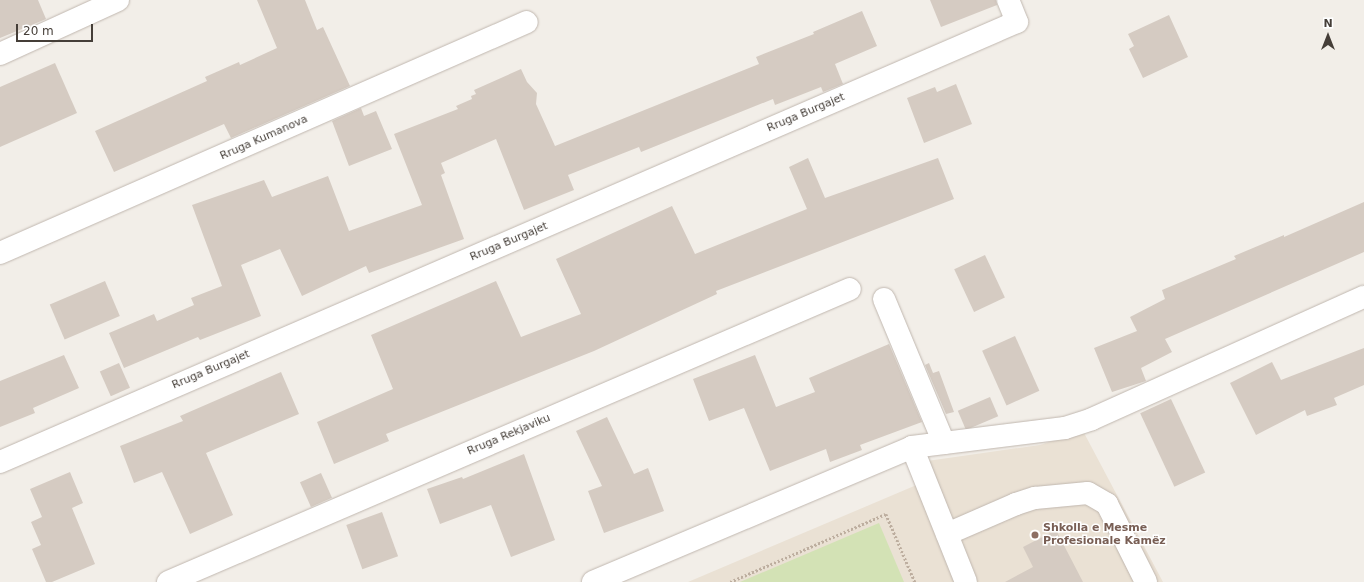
<!DOCTYPE html>
<html>
<head>
<meta charset="utf-8">
<style>
	body { margin:0 }
	#map { position:relative; width:1364px; height:582px; overflow:hidden; background:#f2eee8; font-family:"DejaVu Sans",sans-serif }
	div>[style] { position:absolute }
	[style*='--x'] { left:calc(var(--x)*1px); top:calc(var(--y)*1px); width:calc(var(--w)*1px); rotate:calc(var(--a)*1deg) }
	.education>* { inset:0; background:#eae1d4 }
	.green>* { inset:0; background:#d3e2b5 }
	.building>* { inset:0; background:#d5cbc2; transform-origin:0 0 }
	.path>* { height:2.5px; margin-top:-1.25px; transform-origin:0; background:repeating-linear-gradient(90deg,#bdae9f 0 2px,transparent 0 4px) }
	.roads { filter:drop-shadow(0 0 1px #c0b7af) drop-shadow(0 0 1px #c0b7af) }
	.minor>* { height:22px; margin:-11px; padding:0 11px; transform-origin:11px; border-radius:11px; background:#fff }
	.dots>* { width:11px; height:11px; translate:-50% -50%; box-sizing:border-box; border:2px solid #fff; border-radius:50% }
	span { translate:-50% -50%; white-space:nowrap; text-align:center; line-height:1.15; -webkit-text-stroke:3px #fff; paint-order:stroke }
	.street-label { font-size:11px; color:#453e38 }
	.education-label { font-size:11px; color:#785e54; font-weight:700 }
	.left { translate:0 -50%; text-align:left }
	.north { position:absolute; left:1308px; top:16px; width:40px; height:40px; -webkit-text-stroke:3px #fff; paint-order:stroke; rotate:0deg; font-size:11px; font-weight:700; line-height:16px; text-align:center; color:#453e38 }
	.north::after { content:''; display:block; margin:auto; width:14px; height:18px; background:#453e38; clip-path:polygon(50% 0,100% 100%,50% 72%,0 100%) }
	.scale { position:absolute; left:16px; top:24px; width:77px; height:18px; box-sizing:border-box; border:2px solid #453e38; border-top:0; padding-left:5px; font-size:12px; line-height:14px; white-space:nowrap; color:#453e38; -webkit-text-stroke:3px #fff; paint-order:stroke }
</style>
</head>
<body>
<div id="map">
	<div class="education">
		<i style="clip-path:polygon(1083px 431px,1163px 582px,688px 582px,933px 478px,927px 461px,1040px 445px)"></i>
	</div>
	<div class="green">
		<i style="clip-path:polygon(879px 523px,904px 582px,740px 582px)"></i>
	</div>
	<div class="building">
		<i style="clip-path:polygon(0 0,38px 0,46px 19px,0 38px)"></i>
		<i style="clip-path:polygon(257px 0,305px 0,317px 30px,323px 27px,350px 86px,231px 138px,224px 124px,114px 172px,95px 131px,207px 81px,205px 77px,239px 62px,240px 65px,277px 48px)"></i>
		<i style="clip-path:polygon(930px 0,996px 0,997px 5px,941px 27px)"></i>
		<i style="clip-path:polygon(862px 11px,877px 46px,835px 64px,843px 84px,823px 92px,821px 87px,775px 105px,773px 99px,641px 152px,639px 147px,568px 175px,574px 190px,524px 210px,496px 139px,441px 163px,445px 173px,441px 175px,464px 239px,369px 273px,366px 266px,302px 296px,280px 249px,241px 265px,261px 316px,200px 340px,198px 337px,124px 368px,109px 333px,154px 314px,157px 321px,194px 305px,191px 298px,222px 286px,192px 205px,264px 180px,272px 197px,328px 176px,349px 231px,422px 205px,394px 134px,458px 109px,456px 106px,472px 99px,471px 96px,476px 94px,474px 90px,521px 69px,527px 82px,537px 93px,536px 104px,555px 146px,759px 64px,756px 57px,814px 34px,813px 32px)"></i>
		<i style="clip-path:polygon(1169px 15px,1188px 57px,1143px 78px,1129px 49px,1134px 46px,1128px 34px)"></i>
		<i style="clip-path:polygon(55px 63px,77px 113px,0 147px,0 87px)"></i>
		<i style="clip-path:polygon(956px 84px,972px 124px,924px 143px,907px 98px,935px 87px,937px 92px)"></i>
		<i style="clip-path:polygon(361px 108px,364px 116px,376px 111px,392px 149px,349px 166px,332px 121px)"></i>
		<i style="clip-path:polygon(808px 158px,825px 198px,938px 158px,954px 199px,716px 291px,717px 294px,594px 351px,386px 434px,389px 441px,334px 464px,317px 422px,393px 389px,371px 335px,496px 281px,521px 337px,581px 314px,556px 259px,672px 206px,695px 254px,807px 209px,789px 167px)"></i>
		<i style="clip-path:polygon(1364px 202px,1364px 252px,1165px 339px,1172px 352px,1141px 368px,1146px 381px,1112px 392px,1094px 348px,1137px 331px,1130px 317px,1165px 299px,1162px 290px,1236px 259px,1234px 256px,1284px 235px,1284px 237px)"></i>
		<i style="left:985px;top:255px;width:47px;height:34px;rotate:65deg"></i>
		<i style="left:105px;top:281px;width:38px;height:60px;rotate:67deg"></i>
		<i style="left:1015px;top:336px;width:60px;height:36px;rotate:66deg"></i>
		<i style="clip-path:polygon(889px 344px,922px 422px,860px 445px,862px 450px,830px 462px,826px 449px,770px 471px,744px 408px,709px 421px,693px 379px,755px 355px,776px 407px,815px 392px,809px 378px)"></i>
		<i style="clip-path:polygon(1364px 348px,1364px 385px,1334px 398px,1337px 405px,1307px 416px,1305px 410px,1256px 435px,1230px 383px,1272px 362px,1281px 380px)"></i>
		<i style="clip-path:polygon(64px 355px,79px 388px,33px 408px,35px 413px,0 427px,0 381px)"></i>
		<i style="left:119px;top:363px;width:27px;height:21px;rotate:66deg"></i>
		<i style="clip-path:polygon(929px 363px,933px 373px,939px 371px,954px 412px,946px 414px,925px 365px)"></i>
		<i style="clip-path:polygon(281px 372px,299px 414px,206px 453px,233px 515px,190px 534px,162px 472px,134px 483px,120px 446px,183px 421px,180px 416px)"></i>
		<i style="left:990px;top:397px;width:21px;height:35px;rotate:67deg"></i>
		<i style="left:1171px;top:399px;width:81px;height:34px;rotate:65deg"></i>
		<i style="clip-path:polygon(607px 417px,634px 474px,648px 468px,664px 511px,604px 533px,588px 491px,602px 486px,576px 431px)"></i>
		<i style="clip-path:polygon(524px 454px,555px 540px,511px 557px,491px 505px,440px 524px,427px 489px,462px 477px,463px 479px)"></i>
		<i style="clip-path:polygon(70px 472px,83px 503px,72px 508px,95px 564px,52px 582px,46px 582px,32px 549px,41px 545px,31px 522px,42px 517px,30px 489px)"></i>
		<i style="left:321px;top:473px;width:27px;height:23px;rotate:66deg"></i>
		<i style="left:382px;top:512px;width:47px;height:38px;rotate:70deg"></i>
		<i style="clip-path:polygon(1056px 530px,1083px 582px,1005px 582px,1033px 567px,1023px 547px)"></i>
	</div>
	<div class="path">
		<i style="--x:730;--y:582;--w:170;--a:-23.6"></i>
		<i style="--x:886;--y:514;--w:74;--a:66.9"></i>
	</div>
	<div class="roads">
		<div class="minor">
			<i style="--x:0;--y:54;--w:130;--a:-24.6"></i>
			<i style="--x:0;--y:253;--w:575;--a:-23.67"></i>
			<i style="--x:884;--y:299;--w:156;--a:67.4"></i>
			<i style="--x:912;--y:447;--w:145;--a:68.2"></i>
			<i style="--x:0;--y:462;--w:1108;--a:-23.4"></i>
			<i style="--x:1017;--y:22;--w:24;--a:-112"></i>
			<i style="--x:947;--y:534;--w:75;--a:-23.5"></i>
			<i style="--x:1016;--y:504;--w:20;--a:-18"></i>
			<i style="--x:1035;--y:498;--w:53;--a:-5.4"></i>
			<i style="--x:1088;--y:493;--w:22;--a:30"></i>
			<i style="--x:1107;--y:504;--w:87;--a:63.4"></i>
			<i style="--x:168;--y:582;--w:742;--a:-23.25"></i>
			<i style="--x:593;--y:582;--w:346;--a:-22.9"></i>
			<i style="--x:912;--y:447;--w:154;--a:-7.1"></i>
			<i style="--x:1065;--y:428;--w:28;--a:-18"></i>
			<i style="--x:1092;--y:419;--w:298;--a:-24.2"></i>
		</div>
	</div>
	<div class="dots">
		<i style="left:1035px;top:535px;background:#8d6e63"></i>
	</div>
	<div class="street-label">
		<span style="left:806px;top:113px;rotate:-23deg">Rruga Burgajet</span>
		<span style="left:264px;top:138px;rotate:-24deg">Rruga Kumanova</span>
		<span style="left:509px;top:242px;rotate:-23deg">Rruga Burgajet</span>
		<span style="left:211px;top:370px;rotate:-23deg">Rruga Burgajet</span>
		<span style="left:509px;top:435px;rotate:-23deg">Rruga Rekjaviku</span>
	</div>
	<div class="education-label">
		<span class="left" style="left:1043px;top:535px">Shkolla e Mesme<br>Profesionale Kamëz</span>
	</div>
	<div class="north">N</div>
	<div class="scale">20 m</div>
</div>
</body>
</html>
